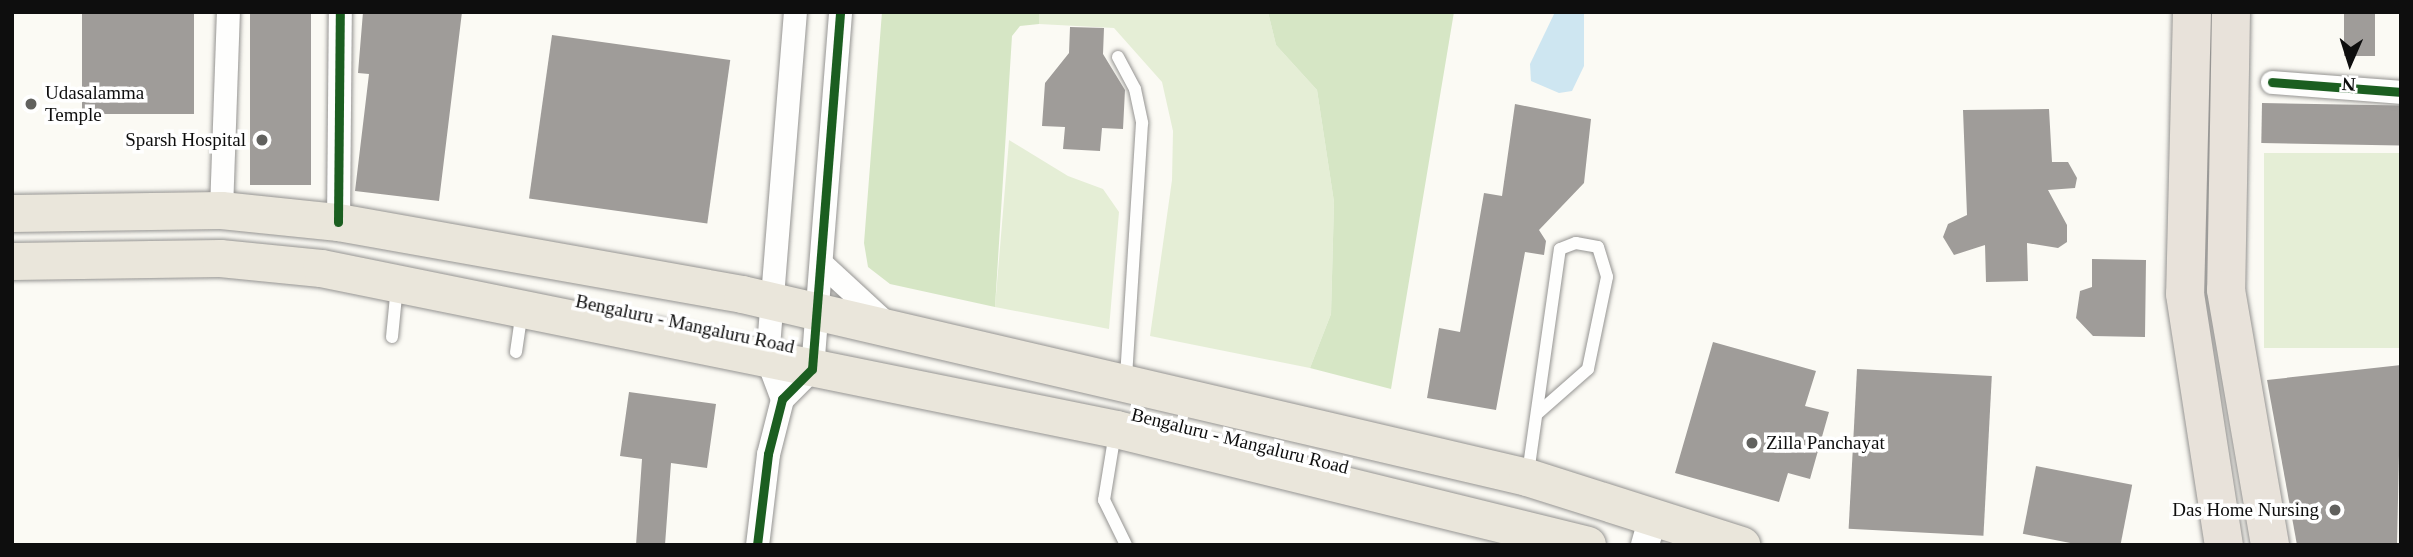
<!DOCTYPE html>
<html>
<head>
<meta charset="utf-8">
<style>
	body { margin:0 }
	#map { position:relative; width:2413px; height:557px; overflow:hidden; background:#fbfaf4; font-family:Georgia,serif }
	div>[style] { position:absolute }
	[style*='--x'] { left:calc(var(--x)*1px); top:calc(var(--y)*1px); width:calc(var(--w)*1px); rotate:calc(var(--a)*1deg) }
	.green>* { inset:0; background:#e5eed6; transform-origin:0 0 }
	.forest>* { inset:0; background:#d6e6c5 }
	.water>* { inset:0; background:#cee6f1 }
	.building>* { inset:0; background:#9f9c99; transform-origin:0 0 }
	.roads { filter:drop-shadow(0 0 2px #959492) drop-shadow(0 0 2px #959492) }
	.service>* { height:12px; margin:-6px; padding:0 6px; transform-origin:6px; border-radius:6px; background:#fefefd }
	.minor>* { height:23px; margin:-11.5px; padding:0 11.5px; transform-origin:11.5px; border-radius:11.5px; background:#fefefd }
	.tertiary>* { height:28px; margin:-14px; padding:0 14px; transform-origin:14px; border-radius:14px; background:#fefefd }
	.primary>* { height:37px; margin:-18.5px; padding:0 18.5px; transform-origin:18.5px; border-radius:18.5px; background:#eae6db }
	.trunk>* { height:38px; margin:-19px; padding:0 19px; transform-origin:19px; border-radius:19px; background:#e8e2da }
	.cycleway>* { height:9px; margin:-4.5px; padding:0 4.5px; transform-origin:4.5px; border-radius:4.5px; background:#1b5e20 }
	.dots>* { width:19px; height:19px; translate:-50% -50%; box-sizing:border-box; border:4px solid #fff; border-radius:50% }
	span { translate:-50% -50%; white-space:nowrap; text-align:center; line-height:1.15; -webkit-text-stroke:7px #fff; paint-order:stroke }
	.poi-label { font-size:19px; color:#0e0e0e }
	.left { translate:0 -50%; text-align:left }
	.right { translate:-100% -50%; text-align:right }
	.street-label { font-size:19px; color:#0e0e0e }
	.frame { position:absolute; inset:0; border:14px solid #0e0e0e; pointer-events:none }
	.north { position:absolute; left:2315px; top:28px; width:70px; height:70px; -webkit-text-stroke:5px #fff; paint-order:stroke; rotate:183deg; font-size:19px; font-weight:700; line-height:28px; text-align:center; color:#0e0e0e }
	.north::after { content:''; display:block; margin:auto; width:24px; height:32px; background:#0e0e0e; clip-path:polygon(50% 0,100% 100%,50% 72%,0 100%) }
</style>
</head>
<body>
<div id="map">
	<div class="green">
		<i style="clip-path:polygon(1039px 12px,1268px 12px,1276px 45px,1317px 90px,1334px 202px,1331px 314px,1310px 368px,1150px 336px,1172px 180px,1173px 131px,1162px 82px,1114px 28px,1039px 24px)"></i>
		<i style="clip-path:polygon(1009px 140px,1068px 176px,1103px 189px,1119px 212px,1109px 329px,995px 307px)"></i>
		<i style="left:2401px;top:153px;width:195px;height:137px;rotate:90deg"></i>
	</div>
	<div class="forest">
		<i style="clip-path:polygon(882px 12px,1039px 12px,1039px 24px,1020px 26px,1012px 36px,995px 307px,890px 284px,868px 267px,864px 243px)"></i>
		<i style="clip-path:polygon(1268px 12px,1454px 12px,1391px 389px,1310px 368px,1331px 314px,1334px 202px,1317px 90px,1276px 45px)"></i>
	</div>
	<div class="water">
		<i style="clip-path:polygon(1555px 12px,1584px 12px,1584px 66px,1572px 91px,1559px 93px,1531px 81px,1530px 64px)"></i>
	</div>
	<div class="building">
		<i style="left:82px;top:12px;width:112px;height:102px"></i>
		<i style="left:250px;top:12px;width:61px;height:173px"></i>
		<i style="clip-path:polygon(363px 12px,462px 12px,439px 201px,355px 191px,369px 74px,358px 73px)"></i>
		<i style="left:2344px;top:12px;width:31px;height:44px"></i>
		<i style="clip-path:polygon(1070px 27px,1104px 28px,1103px 54px,1125px 90px,1123px 129px,1102px 128px,1100px 151px,1063px 149px,1065px 127px,1042px 126px,1045px 83px,1069px 53px)"></i>
		<i style="left:552px;top:35px;width:180px;height:165px;rotate:8deg"></i>
		<i style="left:2262px;top:103px;width:139px;height:40px;rotate:1deg"></i>
		<i style="clip-path:polygon(1515px 104px,1591px 119px,1584px 183px,1539px 230px,1546px 241px,1544px 255px,1525px 252px,1496px 410px,1427px 398px,1439px 328px,1460px 332px,1484px 193px,1502px 196px)"></i>
		<i style="clip-path:polygon(2049px 109px,2052px 162px,2068px 162px,2077px 178px,2075px 188px,2048px 190px,2067px 225px,2067px 242px,2058px 248px,2027px 243px,2028px 281px,1986px 282px,1985px 245px,1954px 255px,1943px 237px,1948px 224px,1967px 215px,1963px 110px)"></i>
		<i style="clip-path:polygon(2092px 259px,2146px 260px,2145px 337px,2093px 336px,2076px 318px,2080px 291px,2092px 287px)"></i>
		<i style="clip-path:polygon(1713px 342px,1816px 371px,1805px 406px,1829px 412px,1810px 479px,1788px 473px,1779px 502px,1675px 473px)"></i>
		<i style="clip-path:polygon(2401px 365px,2397px 545px,2297px 545px,2267px 380px)"></i>
		<i style="left:1857px;top:369px;width:135px;height:160px;rotate:3deg"></i>
		<i style="clip-path:polygon(629px 392px,716px 404px,707px 468px,671px 463px,665px 545px,636px 545px,642px 459px,620px 456px)"></i>
		<i style="left:2036px;top:466px;width:98px;height:69px;rotate:11deg"></i>
	</div>
	<div class="roads">
		<div class="service">
			<i style="--x:1118;--y:57;--w:36;--a:62"></i>
			<i style="--x:1135;--y:89;--w:35;--a:78"></i>
			<i style="--x:1142;--y:123;--w:257;--a:93.6"></i>
			<i style="--x:392;--y:337;--w:51;--a:-84.4"></i>
			<i style="--x:516;--y:352;--w:41;--a:-81.7"></i>
			<i style="--x:1115;--y:433;--w:68;--a:99.3"></i>
			<i style="--x:1104;--y:500;--w:50;--a:63.9"></i>
			<i style="--x:1528;--y:473;--w:226;--a:-81.9"></i>
			<i style="--x:1560;--y:249;--w:17;--a:-21"></i>
			<i style="--x:1576;--y:243;--w:22;--a:10"></i>
			<i style="--x:1598;--y:247;--w:31;--a:73"></i>
			<i style="--x:1607;--y:277;--w:94;--a:101.7"></i>
			<i style="--x:1588;--y:369;--w:67;--a:138.7"></i>
		</div>
		<div class="minor">
			<i style="--x:2272;--y:82;--w:129;--a:4.4"></i>
			<i style="--x:221;--y:210;--w:198;--a:-88"></i>
			<i style="--x:338;--y:222;--w:210;--a:-89.5"></i>
			<i style="--x:822;--y:264;--w:84;--a:42.6"></i>
			<i style="--x:782;--y:399;--w:43;--a:-110.6"></i>
			<i style="--x:767;--y:359;--w:348;--a:-85.4"></i>
			<i style="--x:757;--y:545;--w:92;--a:-83.1"></i>
			<i style="--x:768;--y:454;--w:57;--a:-75.7"></i>
			<i style="--x:782;--y:399;--w:42;--a:-45"></i>
			<i style="--x:812;--y:369;--w:358;--a:-85.5"></i>
		</div>
		<div class="tertiary">
			<i style="--x:1645;--y:545;--w:29;--a:-74"></i>
		</div>
		<div class="primary">
			<i style="--x:12;--y:213;--w:209;--a:-0.8"></i>
			<i style="--x:221;--y:210;--w:118;--a:5.9"></i>
			<i style="--x:338;--y:222;--w:410;--a:10.1"></i>
			<i style="--x:742;--y:294;--w:806;--a:13.12"></i>
			<i style="--x:1527;--y:477;--w:225;--a:17.6"></i>
			<i style="--x:12;--y:261;--w:208;--a:-0.8"></i>
			<i style="--x:220;--y:258;--w:101;--a:5.7"></i>
			<i style="--x:321;--y:268;--w:811;--a:11.45"></i>
			<i style="--x:1116;--y:429;--w:485;--a:13.8"></i>
		</div>
		<div class="trunk">
			<i style="--x:2192;--y:12;--w:282;--a:91.4"></i>
			<i style="--x:2185;--y:294;--w:254;--a:81.2"></i>
			<i style="--x:2231;--y:12;--w:278;--a:91"></i>
			<i style="--x:2226;--y:290;--w:259;--a:80.2"></i>
		</div>
	</div>
	<div class="cycleway">
		<i style="--x:2272;--y:82;--w:129;--a:4.4"></i>
		<i style="--x:338;--y:222;--w:210;--a:-89.5"></i>
		<i style="--x:757;--y:545;--w:92;--a:-83.1"></i>
		<i style="--x:768;--y:454;--w:57;--a:-75.7"></i>
		<i style="--x:782;--y:399;--w:42;--a:-45"></i>
		<i style="--x:812;--y:369;--w:358;--a:-85.5"></i>
	</div>
	<div class="dots">
		<i style="left:31px;top:104px;background:#61615e"></i>
		<i style="left:262px;top:140px;background:#61615e"></i>
		<i style="left:1752px;top:443px;background:#61615e"></i>
		<i style="left:2335px;top:510px;background:#61615e"></i>
	</div>
	<div class="poi-label">
		<span class="left" style="left:45px;top:104px">Udasalamma<br>Temple</span>
		<span class="right" style="left:246px;top:140px">Sparsh Hospital</span>
		<span class="left" style="left:1766px;top:443px">Zilla Panchayat</span>
		<span class="right" style="left:2319px;top:510px">Das Home Nursing</span>
	</div>
	<div class="street-label">
		<span style="left:685px;top:324px;rotate:12deg">Bengaluru - Mangaluru Road</span>
		<span style="left:1240px;top:441px;rotate:14deg">Bengaluru - Mangaluru Road</span>
	</div>
	<div class="frame"></div>
	<div class="north">N</div>
</div>
</body>
</html>
